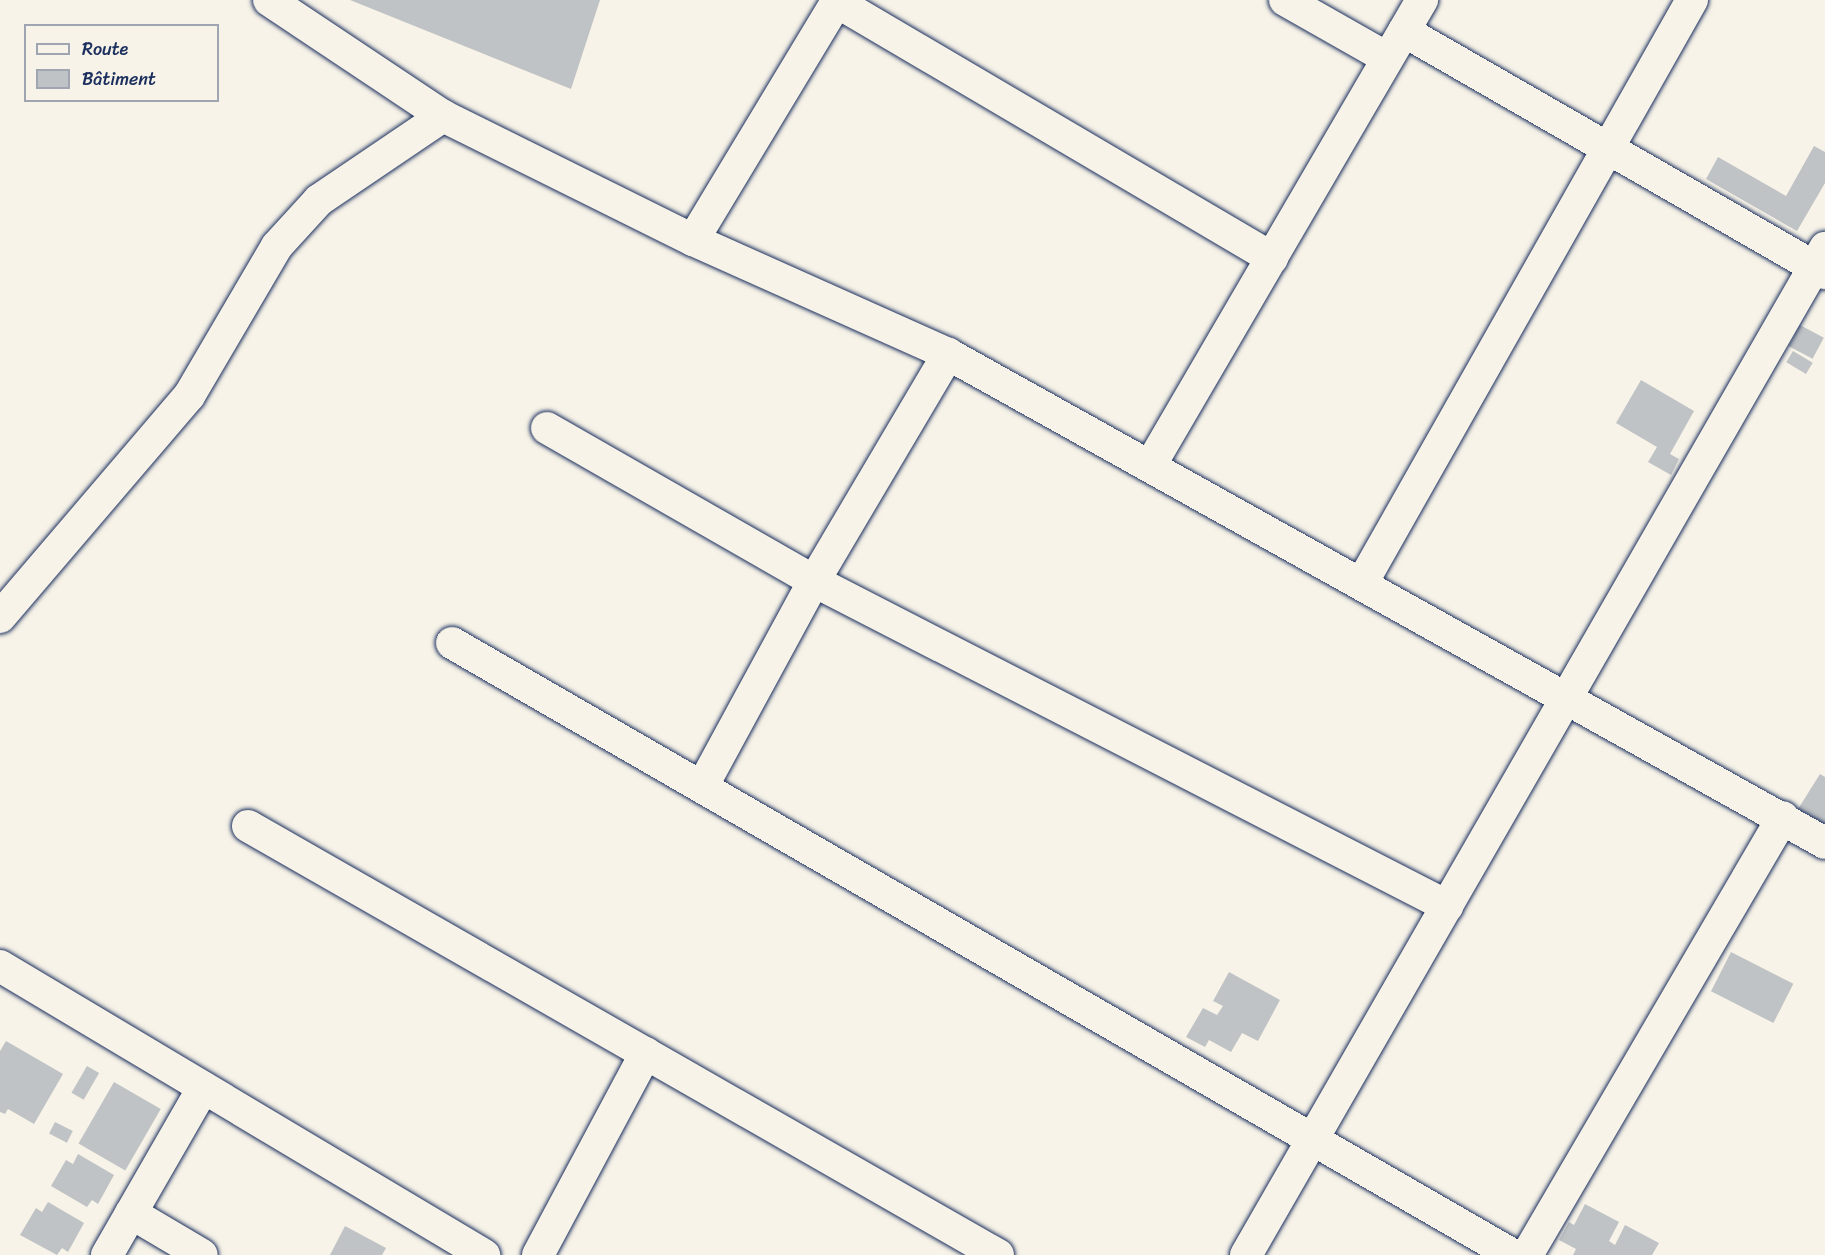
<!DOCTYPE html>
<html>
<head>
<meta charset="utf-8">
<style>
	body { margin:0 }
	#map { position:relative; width:1825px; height:1255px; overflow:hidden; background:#f7f3e8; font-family:Sriracha,sans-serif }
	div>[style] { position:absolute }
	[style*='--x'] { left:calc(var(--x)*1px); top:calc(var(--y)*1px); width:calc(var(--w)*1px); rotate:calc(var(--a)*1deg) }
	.building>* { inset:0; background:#c0c3c5; transform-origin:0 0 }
	.roads { filter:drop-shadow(0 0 2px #1b2f5e) drop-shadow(0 0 2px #1b2f5e) }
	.minor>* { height:32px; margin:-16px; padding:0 16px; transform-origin:16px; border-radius:16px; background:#f7f3e8 }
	span { translate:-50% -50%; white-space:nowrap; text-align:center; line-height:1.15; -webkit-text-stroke:4.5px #f7f3e8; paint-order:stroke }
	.legend { position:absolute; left:24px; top:24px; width:195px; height:78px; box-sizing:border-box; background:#f7f3e8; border:2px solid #9fa5b1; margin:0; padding:8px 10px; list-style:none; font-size:18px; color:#1b2f5e }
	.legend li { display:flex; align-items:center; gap:12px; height:30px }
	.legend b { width:30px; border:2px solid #9fa5b1 }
</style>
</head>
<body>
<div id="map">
	<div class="building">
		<i style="clip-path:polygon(350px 0,600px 0,571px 89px)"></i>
		<i style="clip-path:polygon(1814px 146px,1825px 152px,1825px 183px,1797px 231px,1706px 179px,1718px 157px,1786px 196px)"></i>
		<i style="left:1800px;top:325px;width:27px;height:24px;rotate:28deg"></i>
		<i style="left:1793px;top:351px;width:23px;height:13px;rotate:31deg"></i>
		<i style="clip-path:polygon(1641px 380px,1694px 411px,1670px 454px,1679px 459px,1671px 475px,1648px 462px,1657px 447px,1616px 423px)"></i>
		<i style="clip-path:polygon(1820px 774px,1825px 777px,1825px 832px,1793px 817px)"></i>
		<i style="left:1731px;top:952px;width:70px;height:44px;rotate:27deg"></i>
		<i style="clip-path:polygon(1229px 972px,1280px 1000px,1258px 1041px,1242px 1033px,1231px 1052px,1209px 1040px,1205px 1047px,1186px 1037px,1203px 1008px,1217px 1015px,1223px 1006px,1213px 1001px)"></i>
		<i style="clip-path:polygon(6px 1041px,63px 1074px,34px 1124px,8px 1109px,5px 1114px,0 1112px,0 1051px)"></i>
		<i style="left:87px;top:1066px;width:14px;height:31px;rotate:30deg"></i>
		<i style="left:114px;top:1082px;width:54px;height:71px;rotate:30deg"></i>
		<i style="left:55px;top:1122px;width:20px;height:13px;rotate:27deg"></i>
		<i style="clip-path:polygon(78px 1154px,114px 1175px,98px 1204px,92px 1200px,87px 1207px,51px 1186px,66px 1160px,73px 1164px)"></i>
		<i style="clip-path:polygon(48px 1202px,84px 1223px,68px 1252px,62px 1248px,57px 1255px,20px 1235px,36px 1208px,42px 1212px)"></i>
		<i style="clip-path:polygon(1585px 1204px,1619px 1222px,1609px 1241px,1615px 1245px,1625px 1225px,1659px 1243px,1652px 1255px,1573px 1255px,1576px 1249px,1559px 1240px,1569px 1222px,1574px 1225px)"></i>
		<i style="clip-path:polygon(345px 1226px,386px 1248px,382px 1255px,330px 1255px)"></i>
	</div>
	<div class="roads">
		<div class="minor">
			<i style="--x:269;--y:0;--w:209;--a:33.7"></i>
			<i style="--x:443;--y:116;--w:279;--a:26.4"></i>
			<i style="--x:693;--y:240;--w:279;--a:24.1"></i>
			<i style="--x:948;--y:354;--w:1004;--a:29.14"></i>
			<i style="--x:1285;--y:0;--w:117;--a:29.6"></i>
			<i style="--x:837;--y:2;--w:505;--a:30.48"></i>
			<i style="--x:1404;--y:31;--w:486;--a:29.9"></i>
			<i style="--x:693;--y:240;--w:280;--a:-58.9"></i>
			<i style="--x:547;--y:428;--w:308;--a:29.8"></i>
			<i style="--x:814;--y:581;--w:264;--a:-59.4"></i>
			<i style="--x:1150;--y:466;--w:540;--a:-59.73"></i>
			<i style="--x:1362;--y:583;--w:670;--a:-60.49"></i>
			<i style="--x:0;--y:617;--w:291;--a:-49.5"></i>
			<i style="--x:189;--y:396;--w:174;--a:-59.6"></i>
			<i style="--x:277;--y:246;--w:62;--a:-47.6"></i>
			<i style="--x:319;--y:200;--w:150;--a:-34.1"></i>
			<i style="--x:452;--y:643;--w:1225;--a:29.98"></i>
			<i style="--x:702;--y:787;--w:234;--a:-61.5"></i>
			<i style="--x:814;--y:581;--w:712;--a:27.18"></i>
			<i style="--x:248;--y:826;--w:864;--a:29.77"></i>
			<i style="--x:0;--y:966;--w:564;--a:30.84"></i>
			<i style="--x:131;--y:1213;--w:82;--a:30.6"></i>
			<i style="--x:107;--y:1255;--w:193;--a:-60.1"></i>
			<i style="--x:538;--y:1255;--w:229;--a:-61.9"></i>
			<i style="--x:1246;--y:1255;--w:1162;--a:-60.1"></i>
			<i style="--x:1527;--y:1255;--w:507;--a:-59.69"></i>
		</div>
	</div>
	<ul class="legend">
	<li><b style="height:8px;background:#f7f3e8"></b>Route</li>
	<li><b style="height:16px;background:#c0c3c5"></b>Bâtiment</li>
	</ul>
</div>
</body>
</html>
